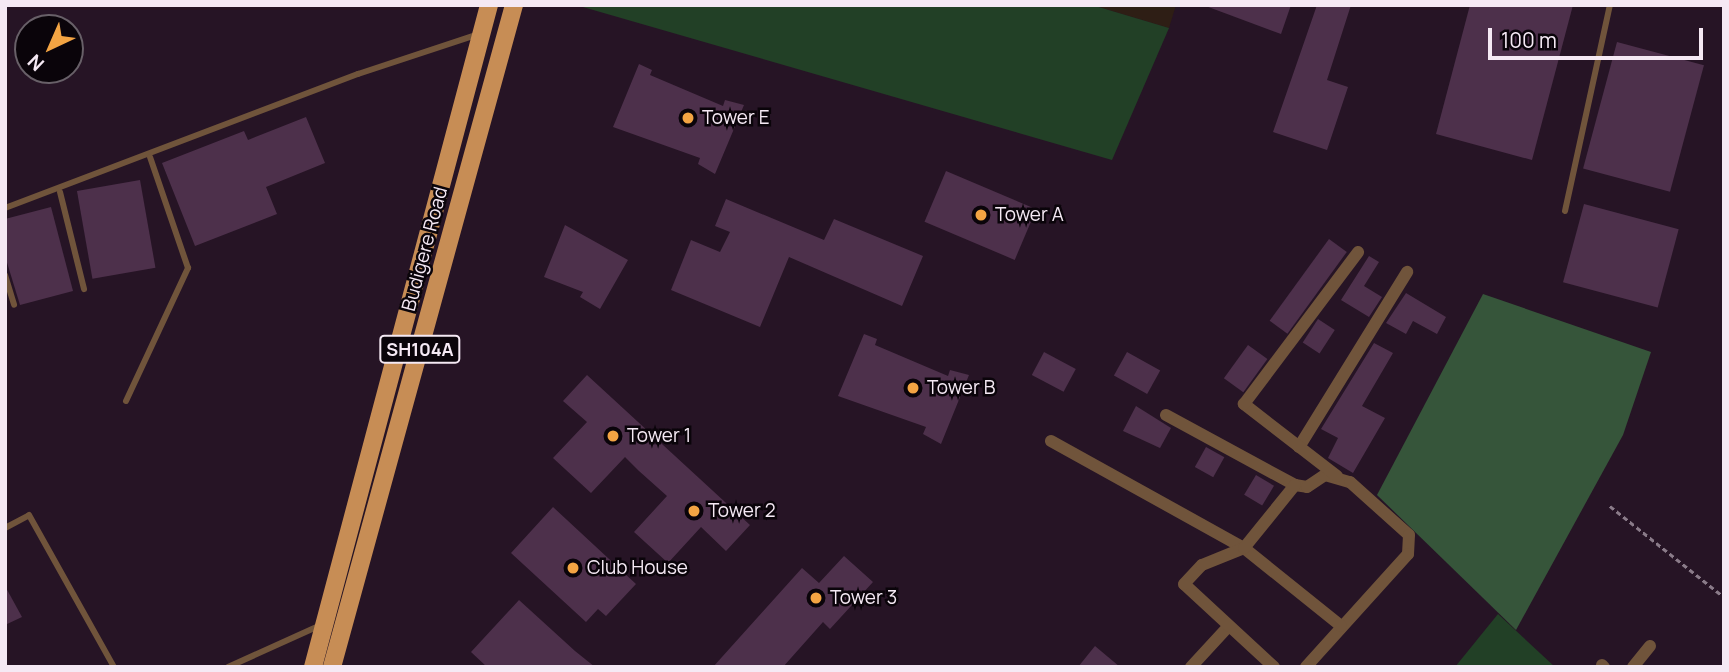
<!DOCTYPE html>
<html>
<head>
<meta charset="utf-8">
<style>
	body { margin:0 }
	#map { position:relative; width:1729px; height:672px; overflow:hidden; background:#261425; font-family:Manrope,sans-serif }
	div>[style] { position:absolute }
	[style*='--x'] { left:calc(var(--x)*1px); top:calc(var(--y)*1px); width:calc(var(--w)*1px); rotate:calc(var(--a)*1deg) }
	.commercial>* { inset:0; background:#2e1e15 }
	.green>* { inset:0; background:#224026 }
	.forest>* { inset:0; background:#36553a }
	.building>* { inset:0; background:#4d304b; transform-origin:0 0 }
	.path>* { height:2.5px; margin-top:-1.25px; transform-origin:0; background:repeating-linear-gradient(90deg,#8a7b89 0 5px,transparent 0 8.5px) }
	.lane>* { height:6px; margin:-3px; padding:0 3px; transform-origin:3px; border-radius:3px; background:#70543b }
	.street>* { height:12px; margin:-6px; padding:0 6px; transform-origin:6px; border-radius:6px; background:#70543b }
	.primary>* { height:18px; margin:-9px; padding:0 9px; transform-origin:9px; border-radius:9px; background:#c78d55 }
	.dots>* { width:19px; height:19px; translate:-50% -50%; box-sizing:border-box; border:4px solid #0a040a; border-radius:50% }
	span { translate:-50% -50%; white-space:nowrap; text-align:center; line-height:1.15; -webkit-text-stroke:5px #0a040a; paint-order:stroke }
	.shield-label span { padding:2px 5px; background:#0a040a; border:2px solid; border-radius:5px; -webkit-text-stroke-width:0 }
	.shield-label { font-size:18px; color:#f5e9f4; font-weight:700 }
	.poi-label { font-size:19px; color:#f5e9f4 }
	.left { translate:0 -50%; text-align:left }
	.street-label { font-size:19px; color:#f5e9f4 }
	.frame { position:absolute; inset:0; border:7px solid #f5e9f4; pointer-events:none }
	.north { position:absolute; left:14px; top:14px; width:70px; height:70px; box-sizing:border-box; background:#0a040a; border:2px solid #686068; border-radius:50%; rotate:224deg; font-size:19px; font-weight:700; line-height:28px; text-align:center; color:#f5e9f4 }
	.north::after { content:''; display:block; margin:auto; width:24px; height:32px; background:#f3a443; clip-path:polygon(50% 0,100% 100%,50% 72%,0 100%) }
	.scale { position:absolute; left:1488px; top:28px; width:215px; height:32px; box-sizing:border-box; border:4px solid #f5e9f4; border-top:0; padding-left:9px; font-size:21px; line-height:24px; white-space:nowrap; color:#f5e9f4; -webkit-text-stroke:5px #0a040a; paint-order:stroke }
</style>
</head>
<body>
<div id="map">
	<div class="commercial">
		<i style="clip-path:polygon(1092px 5px,1176px 5px,1169px 28px)"></i>
	</div>
	<div class="green">
		<i style="clip-path:polygon(576px 5px,1092px 5px,1169px 28px,1112px 160px)"></i>
		<i style="clip-path:polygon(1498px 614px,1555px 667px,1455px 667px)"></i>
	</div>
	<div class="forest">
		<i style="clip-path:polygon(1483px 294px,1651px 352px,1623px 435px,1516px 630px,1377px 495px)"></i>
	</div>
	<div class="building">
		<i style="clip-path:polygon(1203px 5px,1291px 5px,1281px 34px)"></i>
		<i style="clip-path:polygon(1317px 5px,1351px 5px,1327px 80px,1348px 87px,1327px 150px,1273px 132px)"></i>
		<i style="clip-path:polygon(1470px 5px,1573px 5px,1532px 160px,1436px 134px)"></i>
		<i style="left:1617px;top:42px;width:90px;height:131px;rotate:15deg"></i>
		<i style="clip-path:polygon(639px 64px,652px 70px,650px 75px,723px 106px,725px 100px,744px 105px,715px 174px,698px 164px,700px 158px,613px 127px)"></i>
		<i style="clip-path:polygon(306px 117px,325px 163px,266px 187px,277px 214px,195px 246px,162px 163px,244px 131px,248px 140px)"></i>
		<i style="left:946px;top:171px;width:98px;height:55px;rotate:23deg"></i>
		<i style="left:140px;top:180px;width:89px;height:64px;rotate:80deg"></i>
		<i style="clip-path:polygon(726px 199px,824px 240px,834px 219px,923px 256px,902px 306px,789px 257px,760px 327px,671px 290px,691px 240px,720px 252px,730px 232px,715px 226px)"></i>
		<i style="left:1584px;top:204px;width:98px;height:81px;rotate:15deg"></i>
		<i style="clip-path:polygon(51px 207px,73px 291px,20px 305px,5px 256px,5px 219px)"></i>
		<i style="clip-path:polygon(565px 225px,628px 260px,600px 309px,580px 297px,583px 292px,544px 277px)"></i>
		<i style="left:1329px;top:239px;width:22px;height:101px;rotate:36deg"></i>
		<i style="clip-path:polygon(1369px 256px,1379px 262px,1364px 286px,1382px 297px,1369px 317px,1341px 300px)"></i>
		<i style="clip-path:polygon(1406px 293px,1446px 317px,1437px 334px,1413px 321px,1406px 334px,1386px 323px)"></i>
		<i style="left:1318px;top:319px;width:20px;height:28px;rotate:33deg"></i>
		<i style="clip-path:polygon(864px 334px,877px 339px,875px 345px,948px 376px,950px 370px,969px 375px,941px 444px,923px 434px,926px 427px,838px 396px)"></i>
		<i style="clip-path:polygon(1374px 343px,1393px 353px,1362px 406px,1385px 418px,1353px 473px,1328px 458px,1338px 438px,1321px 429px)"></i>
		<i style="left:1248px;top:345px;width:24px;height:41px;rotate:36deg"></i>
		<i style="left:1044px;top:352px;width:36px;height:26px;rotate:28deg"></i>
		<i style="left:1127px;top:352px;width:38px;height:27px;rotate:29deg"></i>
		<i style="clip-path:polygon(587px 375px,750px 525px,726px 551px,701px 527px,668px 563px,634px 532px,667px 496px,639px 471px,625px 457px,591px 493px,553px 458px,587px 422px,563px 401px)"></i>
		<i style="clip-path:polygon(1136px 406px,1171px 428px,1160px 448px,1123px 431px)"></i>
		<i style="left:1206px;top:447px;width:21px;height:23px;rotate:29deg"></i>
		<i style="left:1256px;top:475px;width:21px;height:23px;rotate:31deg"></i>
		<i style="clip-path:polygon(553px 507px,636px 584px,606px 616px,598px 609px,586px 622px,511px 553px)"></i>
		<i style="clip-path:polygon(844px 556px,873px 582px,830px 629px,823px 622px,783px 667px,713px 667px,802px 568px,819px 583px)"></i>
		<i style="clip-path:polygon(5px 586px,22px 617px,5px 625px)"></i>
		<i style="clip-path:polygon(519px 600px,575px 651px,595px 667px,487px 667px,471px 652px)"></i>
		<i style="clip-path:polygon(1095px 646px,1120px 667px,1078px 667px)"></i>
	</div>
	<div class="path">
		<i style="--x:1610;--y:506;--w:146;--a:38.6"></i>
	</div>
	<div class="lane">
		<i style="--x:60;--y:192;--w:100;--a:76.1"></i>
		<i style="--x:5;--y:208;--w:378;--a:-20.8"></i>
		<i style="--x:358;--y:74;--w:127;--a:-18.3"></i>
		<i style="--x:1565;--y:211;--w:211;--a:-77.7"></i>
		<i style="--x:5;--y:275;--w:31;--a:73"></i>
		<i style="--x:126;--y:401;--w:147;--a:-65"></i>
		<i style="--x:188;--y:268;--w:117;--a:-108.9"></i>
		<i style="--x:5;--y:528;--w:27;--a:-28"></i>
		<i style="--x:29;--y:515;--w:174;--a:60.8"></i>
		<i style="--x:228;--y:667;--w:102;--a:-24.3"></i>
	</div>
	<div class="street">
		<i style="--x:1166;--y:415;--w:147;--a:28.5"></i>
		<i style="--x:1295;--y:485;--w:12;--a:9"></i>
		<i style="--x:1307;--y:487;--w:22;--a:-34"></i>
		<i style="--x:1325;--y:475;--w:26;--a:16"></i>
		<i style="--x:1350;--y:482;--w:79;--a:41.9"></i>
		<i style="--x:1409;--y:535;--w:19;--a:93"></i>
		<i style="--x:1408;--y:554;--w:152;--a:132.1"></i>
		<i style="--x:1051;--y:441;--w:221;--a:29"></i>
		<i style="--x:1244;--y:548;--w:124;--a:38.8"></i>
		<i style="--x:1299;--y:447;--w:206;--a:-58.3"></i>
		<i style="--x:1337;--y:476;--w:118;--a:-142.3"></i>
		<i style="--x:1244;--y:404;--w:190;--a:-53.1"></i>
		<i style="--x:1602;--y:665;--w:3;--a:45"></i>
		<i style="--x:1191;--y:667;--w:53;--a:-47.3"></i>
		<i style="--x:1274;--y:667;--w:122;--a:-137.3"></i>
		<i style="--x:1184;--y:584;--w:26;--a:-47"></i>
		<i style="--x:1202;--y:565;--w:45;--a:-22"></i>
		<i style="--x:1244;--y:548;--w:81;--a:-51"></i>
		<i style="--x:1633;--y:667;--w:27;--a:-51"></i>
	</div>
	<div class="primary">
		<i style="--x:313;--y:667;--w:685;--a:-75.11"></i>
		<i style="--x:332;--y:667;--w:687;--a:-74.63"></i>
	</div>
	<div class="dots">
		<i style="left:688px;top:118px;background:#f3a443"></i>
		<i style="left:981px;top:215px;background:#f3a443"></i>
		<i style="left:913px;top:388px;background:#f3a443"></i>
		<i style="left:613px;top:436px;background:#f3a443"></i>
		<i style="left:694px;top:511px;background:#f3a443"></i>
		<i style="left:573px;top:568px;background:#f3a443"></i>
		<i style="left:816px;top:598px;background:#f3a443"></i>
	</div>
	<div class="shield-label">
		<span style="left:420px;top:349px">SH104A</span>
	</div>
	<div class="poi-label">
		<span class="left" style="left:702px;top:118px">Tower E</span>
		<span class="left" style="left:995px;top:215px">Tower A</span>
		<span class="left" style="left:927px;top:388px">Tower B</span>
		<span class="left" style="left:627px;top:436px">Tower 1</span>
		<span class="left" style="left:708px;top:511px">Tower 2</span>
		<span class="left" style="left:587px;top:568px">Club House</span>
		<span class="left" style="left:830px;top:598px">Tower 3</span>
	</div>
	<div class="street-label">
		<span style="left:425px;top:249px;rotate:-75deg">Budigere Road</span>
	</div>
	<div class="frame"></div>
	<div class="north">N</div>
	<div class="scale">100 m</div>
</div>
</body>
</html>
